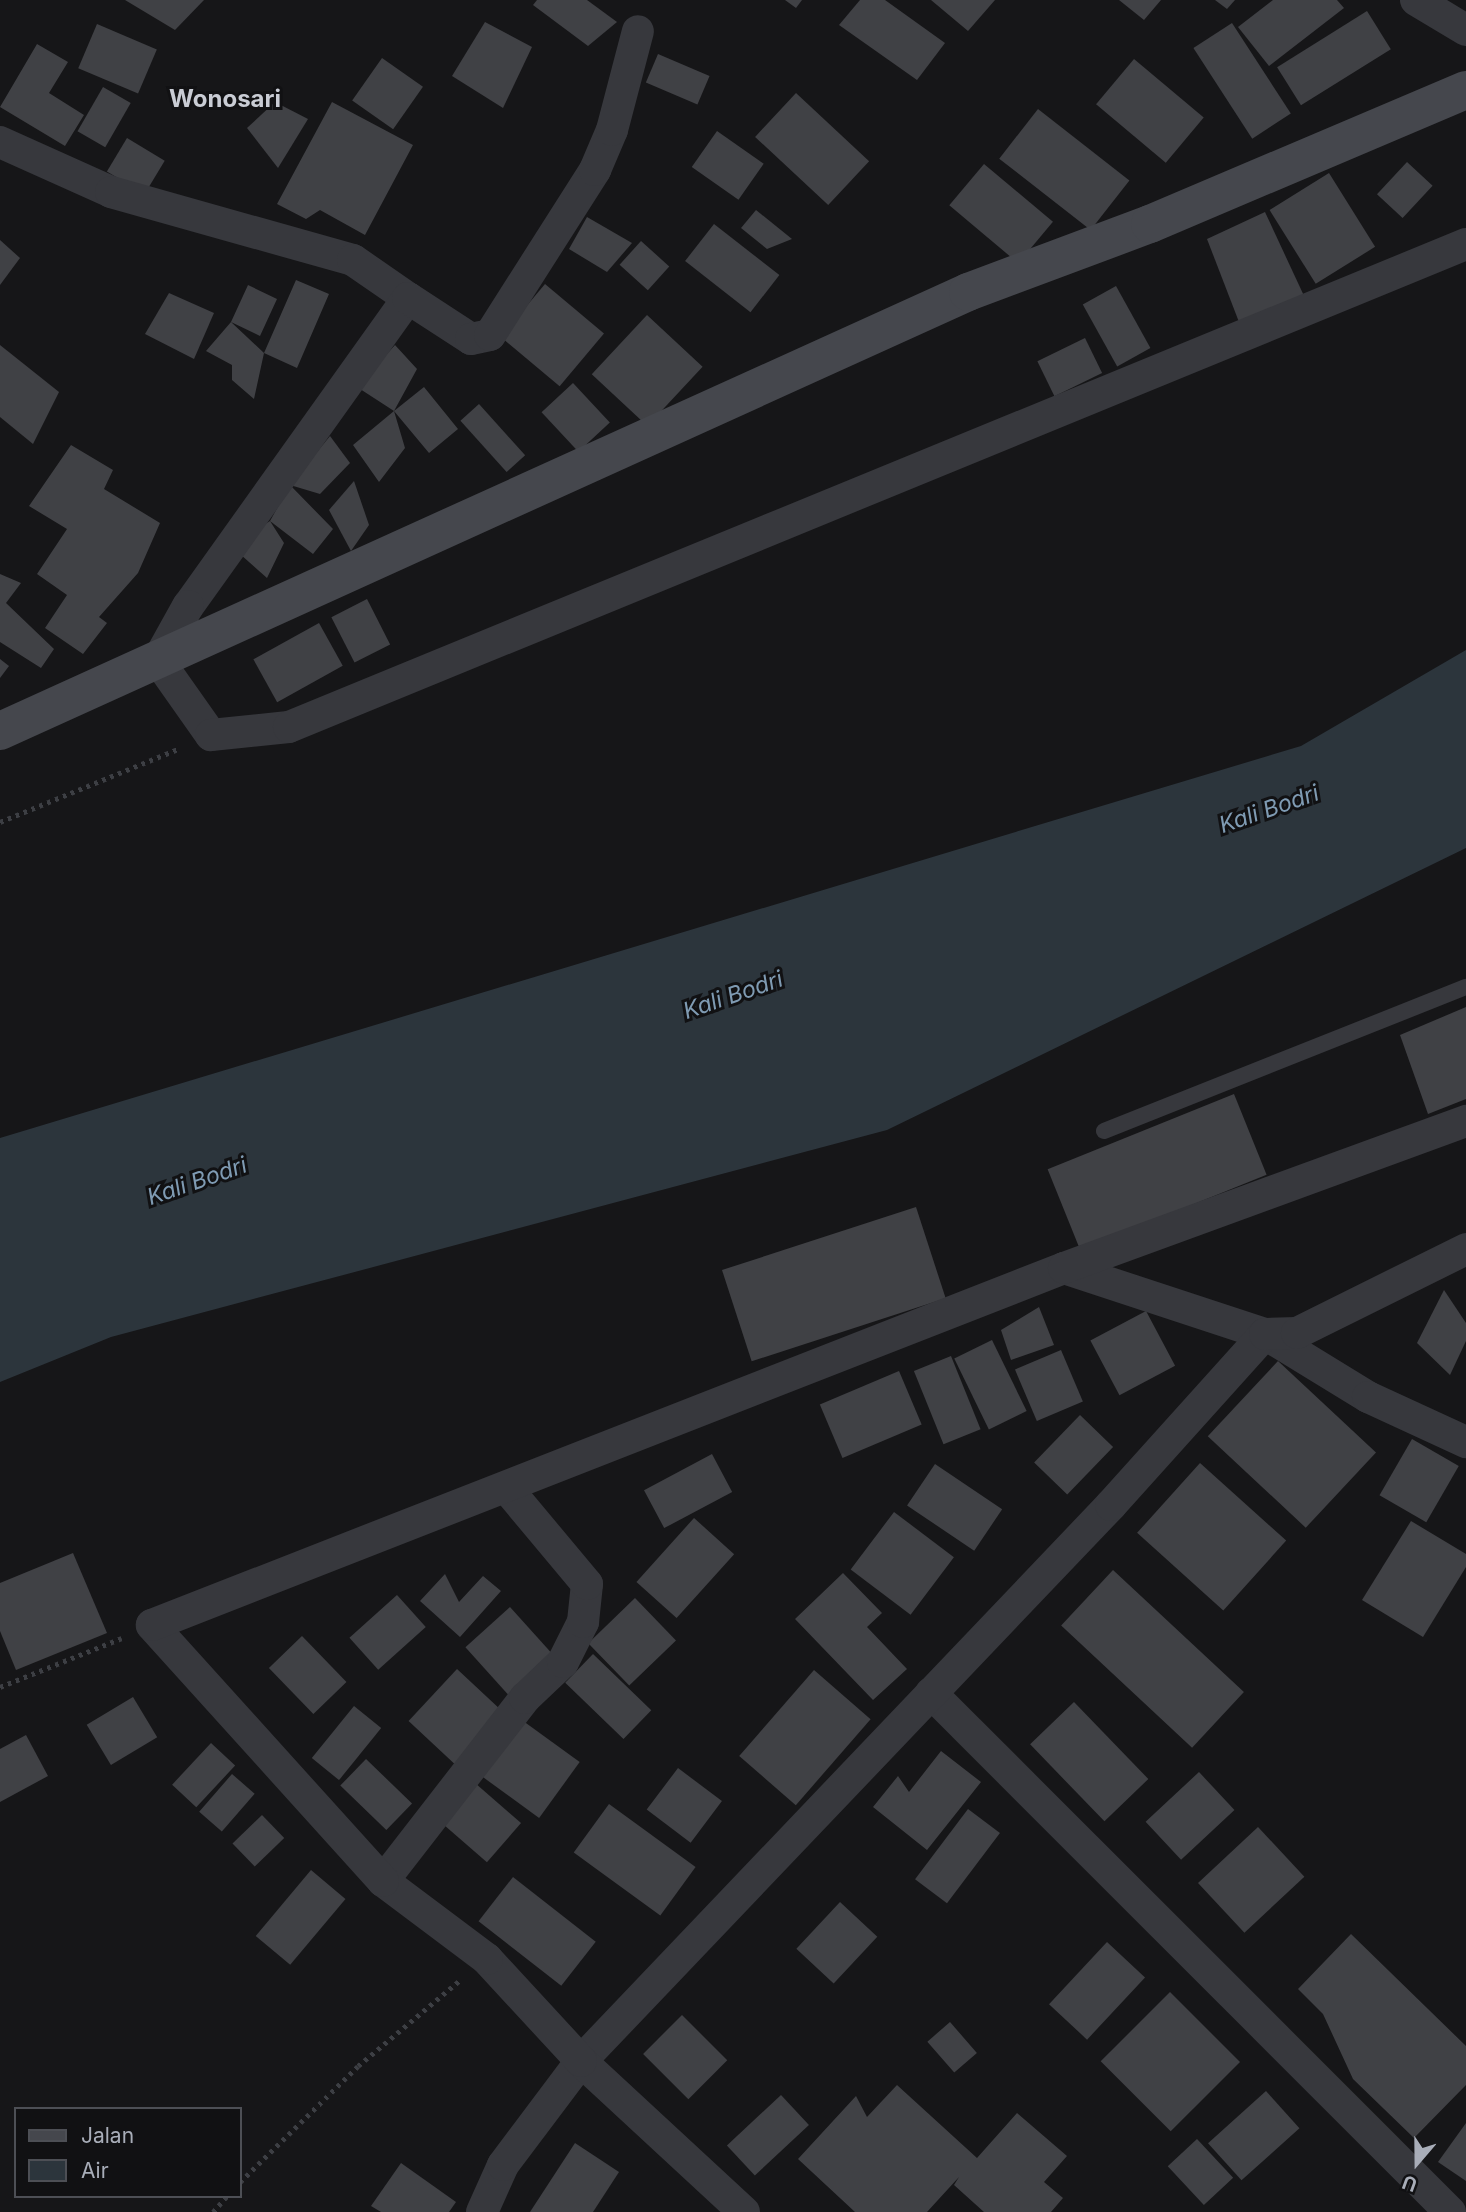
<!DOCTYPE html>
<html>
<head>
<meta charset="utf-8">
<style>
	body { margin:0 }
	#map { position:relative; width:1466px; height:2212px; overflow:hidden; background:#161618; font-family:Inter,sans-serif }
	div>[style] { position:absolute }
	[style*='--x'] { left:calc(var(--x)*1px); top:calc(var(--y)*1px); width:calc(var(--w)*1px); rotate:calc(var(--a)*1deg) }
	.water>* { inset:0; background:#2c353c }
	.building>* { inset:0; background:#404145; transform-origin:0 0 }
	.path>* { height:4.5px; margin-top:-2.25px; transform-origin:0; background:repeating-linear-gradient(90deg,#3d3f44 0 3.5px,transparent 0 8.5px) }
	.lane>* { height:16px; margin:-8px; padding:0 8px; transform-origin:8px; border-radius:8px; background:#37383d }
	.street>* { height:32px; margin:-16px; padding:0 16px; transform-origin:16px; border-radius:16px; background:#37383d }
	.secondary>* { height:38px; margin:-19px; padding:0 19px; transform-origin:19px; border-radius:19px; background:#45474d }
	span { translate:-50% -50%; white-space:nowrap; text-align:center; line-height:1.15; -webkit-text-stroke:6px #111113; paint-order:stroke }
	.water-label { font-size:23px; color:#7f9bb3; font-style:italic }
	.quarter-label { font-size:24px; color:#c9ccd4; font-weight:700 }
	.legend { position:absolute; left:14px; top:2107px; width:228px; height:91px; box-sizing:border-box; background:#111113; border:2px solid #4d4f55; margin:0; padding:9px 12px; list-style:none; font-size:21px; color:#a8adb8 }
	.legend li { display:flex; align-items:center; gap:14px; height:35px }
	.legend b { width:35px; border:2px solid #4d4f55 }
	.north { position:absolute; left:1382px; top:2128px; width:70px; height:70px; -webkit-text-stroke:5px #111113; paint-order:stroke; rotate:200deg; font-size:19px; font-weight:700; line-height:28px; text-align:center; color:#a8adb8 }
	.north::after { content:''; display:block; margin:auto; width:24px; height:32px; background:#a8adb8; clip-path:polygon(50% 0,100% 100%,50% 72%,0 100%) }
</style>
</head>
<body>
<div id="map">
	<div class="water">
		<i style="clip-path:polygon(1466px 650px,1466px 848px,887px 1130px,111px 1337px,0 1382px,0 1138px,1301px 746px)"></i>
	</div>
	<div class="building">
		<i style="clip-path:polygon(125px 0,204px 0,175px 30px)"></i>
		<i style="clip-path:polygon(537px 0,587px 0,617px 22px,588px 46px,533px 5px)"></i>
		<i style="clip-path:polygon(785px 0,802px 0,796px 8px)"></i>
		<i style="clip-path:polygon(860px 0,885px 0,945px 43px,917px 80px,839px 25px)"></i>
		<i style="clip-path:polygon(931px 0,995px 0,968px 31px)"></i>
		<i style="clip-path:polygon(1119px 0,1161px 0,1144px 20px)"></i>
		<i style="clip-path:polygon(1215px 0,1235px 0,1227px 9px)"></i>
		<i style="clip-path:polygon(1273px 0,1337px 0,1344px 8px,1269px 66px,1238px 27px)"></i>
		<i style="left:1367px;top:11px;width:45px;height:106px;rotate:58deg"></i>
		<i style="clip-path:polygon(485px 22px,532px 47px,503px 108px,452px 76px)"></i>
		<i style="left:1232px;top:23px;width:108px;height:46px;rotate:57deg"></i>
		<i style="left:97px;top:24px;width:65px;height:48px;rotate:23deg"></i>
		<i style="clip-path:polygon(37px 44px,68px 62px,49px 93px,84px 115px,65px 146px,0 107px)"></i>
		<i style="left:658px;top:54px;width:56px;height:31px;rotate:23deg"></i>
		<i style="left:382px;top:58px;width:50px;height:52px;rotate:35deg"></i>
		<i style="left:1134px;top:59px;width:91px;height:59px;rotate:40deg"></i>
		<i style="left:103px;top:87px;width:32px;height:51px;rotate:30deg"></i>
		<i style="left:796px;top:93px;width:100px;height:60px;rotate:43deg"></i>
		<i style="clip-path:polygon(275px 102px,308px 119px,278px 168px,247px 128px)"></i>
		<i style="clip-path:polygon(332px 102px,413px 145px,365px 235px,320px 210px,306px 219px,277px 204px)"></i>
		<i style="left:1038px;top:109px;width:116px;height:63px;rotate:38deg"></i>
		<i style="left:717px;top:131px;width:57px;height:44px;rotate:35deg"></i>
		<i style="left:127px;top:138px;width:44px;height:39px;rotate:31deg"></i>
		<i style="left:1407px;top:162px;width:35px;height:44px;rotate:43deg"></i>
		<i style="left:984px;top:164px;width:90px;height:54px;rotate:40deg"></i>
		<i style="left:1329px;top:173px;width:87px;height:70px;rotate:58deg"></i>
		<i style="clip-path:polygon(756px 210px,792px 239px,767px 249px,741px 228px)"></i>
		<i style="clip-path:polygon(1265px 212px,1305px 298px,1239px 322px,1207px 239px)"></i>
		<i style="clip-path:polygon(587px 217px,632px 243px,607px 272px,569px 249px)"></i>
		<i style="left:714px;top:224px;width:83px;height:47px;rotate:38deg"></i>
		<i style="clip-path:polygon(0 240px,20px 258px,0 285px)"></i>
		<i style="left:641px;top:241px;width:38px;height:32px;rotate:42deg"></i>
		<i style="clip-path:polygon(296px 280px,329px 294px,297px 368px,264px 353px,254px 399px,232px 380px,232px 365px,206px 351px,231px 322px,248px 285px,277px 299px,260px 336px,231px 322px,264px 353px)"></i>
		<i style="left:545px;top:284px;width:77px;height:69px;rotate:40deg"></i>
		<i style="left:1116px;top:286px;width:71px;height:38px;rotate:61deg"></i>
		<i style="clip-path:polygon(169px 293px,214px 313px,194px 359px,145px 334px)"></i>
		<i style="left:647px;top:315px;width:76px;height:81px;rotate:43deg"></i>
		<i style="left:1085px;top:338px;width:39px;height:53px;rotate:64deg"></i>
		<i style="clip-path:polygon(0 345px,59px 392px,33px 444px,0 417px)"></i>
		<i style="clip-path:polygon(395px 345px,417px 369px,394px 411px,424px 387px,458px 429px,429px 453px,394px 411px,405px 448px,379px 482px,353px 445px,394px 411px,357px 387px)"></i>
		<i style="left:573px;top:383px;width:54px;height:43px;rotate:47deg"></i>
		<i style="left:479px;top:404px;width:69px;height:25px;rotate:48deg"></i>
		<i style="clip-path:polygon(330px 436px,350px 463px,320px 494px,290px 485px)"></i>
		<i style="clip-path:polygon(71px 445px,113px 470px,104px 489px,160px 523px,138px 573px,99px 617px,107px 623px,83px 654px,45px 628px,67px 595px,37px 574px,67px 529px,29px 506px)"></i>
		<i style="clip-path:polygon(354px 481px,369px 525px,351px 551px,329px 510px)"></i>
		<i style="clip-path:polygon(290px 485px,333px 529px,313px 554px,270px 521px,284px 543px,267px 578px,231px 546px,270px 521px)"></i>
		<i style="clip-path:polygon(0 574px,21px 583px,6px 603px,54px 649px,41px 668px,0 642px)"></i>
		<i style="left:367px;top:599px;width:51px;height:40px;rotate:63deg"></i>
		<i style="left:319px;top:623px;width:49px;height:75px;rotate:61deg"></i>
		<i style="clip-path:polygon(0 659px,9px 666px,0 678px)"></i>
		<i style="clip-path:polygon(1466px 1007px,1466px 1099px,1428px 1114px,1400px 1035px)"></i>
		<i style="left:1234px;top:1094px;width:87px;height:201px;rotate:68deg"></i>
		<i style="left:916px;top:1207px;width:96px;height:204px;rotate:72deg"></i>
		<i style="clip-path:polygon(1444px 1290px,1466px 1323px,1466px 1341px,1450px 1375px,1417px 1343px)"></i>
		<i style="clip-path:polygon(1039px 1307px,1054px 1345px,1011px 1360px,1001px 1330px)"></i>
		<i style="left:1146px;top:1311px;width:62px;height:63px;rotate:62deg"></i>
		<i style="left:992px;top:1340px;width:79px;height:42px;rotate:64deg"></i>
		<i style="left:1061px;top:1350px;width:56px;height:50px;rotate:67deg"></i>
		<i style="left:951px;top:1356px;width:79px;height:40px;rotate:68deg"></i>
		<i style="left:1278px;top:1361px;width:134px;height:103px;rotate:43deg"></i>
		<i style="left:899px;top:1371px;width:58px;height:86px;rotate:67deg"></i>
		<i style="left:1080px;top:1415px;width:46px;height:66px;rotate:44deg"></i>
		<i style="left:1412px;top:1439px;width:54px;height:65px;rotate:30deg"></i>
		<i style="left:712px;top:1454px;width:43px;height:77px;rotate:62deg"></i>
		<i style="left:1200px;top:1463px;width:116px;height:94px;rotate:42deg"></i>
		<i style="left:935px;top:1464px;width:81px;height:50px;rotate:34deg"></i>
		<i style="left:894px;top:1512px;width:75px;height:72px;rotate:37deg"></i>
		<i style="left:694px;top:1518px;width:54px;height:86px;rotate:42deg"></i>
		<i style="clip-path:polygon(1411px 1521px,1466px 1554px,1466px 1567px,1423px 1637px,1362px 1600px)"></i>
		<i style="clip-path:polygon(73px 1553px,107px 1633px,16px 1670px,0 1631px,0 1583px)"></i>
		<i style="left:1113px;top:1570px;width:179px;height:76px;rotate:43deg"></i>
		<i style="clip-path:polygon(843px 1573px,882px 1613px,867px 1627px,907px 1669px,873px 1700px,795px 1619px)"></i>
		<i style="clip-path:polygon(445px 1574px,459px 1602px,483px 1576px,501px 1591px,460px 1637px,420px 1601px)"></i>
		<i style="left:397px;top:1595px;width:43px;height:64px;rotate:48deg"></i>
		<i style="left:635px;top:1598px;width:59px;height:65px;rotate:46deg"></i>
		<i style="left:510px;top:1607px;width:66px;height:60px;rotate:48deg"></i>
		<i style="left:302px;top:1636px;width:64px;height:46px;rotate:46deg"></i>
		<i style="left:593px;top:1654px;width:81px;height:40px;rotate:44deg"></i>
		<i style="left:457px;top:1669px;width:63px;height:71px;rotate:43deg"></i>
		<i style="left:814px;top:1670px;width:75px;height:114px;rotate:41deg"></i>
		<i style="left:133px;top:1697px;width:47px;height:54px;rotate:59deg"></i>
		<i style="left:1074px;top:1702px;width:107px;height:61px;rotate:46deg"></i>
		<i style="left:354px;top:1706px;width:35px;height:67px;rotate:39deg"></i>
		<i style="left:519px;top:1718px;width:75px;height:69px;rotate:36deg"></i>
		<i style="clip-path:polygon(26px 1735px,48px 1776px,0 1802px,0 1749px)"></i>
		<i style="left:211px;top:1743px;width:33px;height:57px;rotate:43deg"></i>
		<i style="clip-path:polygon(941px 1751px,981px 1782px,927px 1850px,873px 1807px,898px 1776px,909px 1792px)"></i>
		<i style="left:366px;top:1759px;width:64px;height:37px;rotate:44deg"></i>
		<i style="left:678px;top:1768px;width:55px;height:52px;rotate:37deg"></i>
		<i style="left:1199px;top:1772px;width:52px;height:73px;rotate:47deg"></i>
		<i style="left:232px;top:1774px;width:30px;height:50px;rotate:41deg"></i>
		<i style="left:475px;top:1783px;width:61px;height:52px;rotate:41deg"></i>
		<i style="left:609px;top:1804px;width:107px;height:60px;rotate:36deg"></i>
		<i style="left:968px;top:1809px;width:40px;height:88px;rotate:37deg"></i>
		<i style="left:262px;top:1815px;width:32px;height:41px;rotate:46deg"></i>
		<i style="left:1258px;top:1827px;width:68px;height:82px;rotate:47deg"></i>
		<i style="left:311px;top:1870px;width:45px;height:86px;rotate:40deg"></i>
		<i style="left:513px;top:1877px;width:105px;height:56px;rotate:38deg"></i>
		<i style="left:840px;top:1902px;width:51px;height:64px;rotate:43deg"></i>
		<i style="clip-path:polygon(1351px 1934px,1466px 2046px,1466px 2085px,1414px 2138px,1353px 2079px,1323px 2014px,1298px 1989px)"></i>
		<i style="left:1107px;top:1942px;width:52px;height:85px;rotate:43deg"></i>
		<i style="left:1170px;top:1992px;width:99px;height:98px;rotate:45deg"></i>
		<i style="left:682px;top:2015px;width:64px;height:55px;rotate:45deg"></i>
		<i style="left:950px;top:2022px;width:41px;height:30px;rotate:49deg"></i>
		<i style="clip-path:polygon(897px 2085px,977px 2158px,1017px 2113px,1067px 2156px,1044px 2182px,1063px 2198px,1051px 2212px,984px 2212px,954px 2185px,959px 2177px,927px 2212px,855px 2212px,798px 2159px,856px 2096px,867px 2117px)"></i>
		<i style="left:1266px;top:2091px;width:50px;height:78px;rotate:48deg"></i>
		<i style="left:781px;top:2095px;width:41px;height:74px;rotate:47deg"></i>
		<i style="clip-path:polygon(1466px 2123px,1466px 2181px,1438px 2162px)"></i>
		<i style="left:1197px;top:2139px;width:53px;height:40px;rotate:47deg"></i>
		<i style="clip-path:polygon(575px 2143px,619px 2172px,593px 2212px,530px 2212px)"></i>
		<i style="clip-path:polygon(401px 2163px,456px 2202px,449px 2212px,381px 2212px,371px 2206px)"></i>
	</div>
	<div class="path">
		<i style="--x:0;--y:822;--w:192;--a:-22.3"></i>
		<i style="--x:0;--y:1687;--w:131;--a:-21.9"></i>
		<i style="--x:240;--y:2182;--w:165;--a:-44.5"></i>
		<i style="--x:358;--y:2066;--w:132;--a:-40.1"></i>
		<i style="--x:213;--y:2212;--w:21;--a:-49"></i>
	</div>
	<div class="lane">
		<i style="--x:1104;--y:1131;--w:390;--a:-21.7"></i>
	</div>
	<div class="street">
		<i style="--x:1416;--y:0;--w:58;--a:31"></i>
		<i style="--x:0;--y:142;--w:122;--a:24.2"></i>
		<i style="--x:111;--y:192;--w:251;--a:15.7"></i>
		<i style="--x:353;--y:260;--w:67;--a:34.6"></i>
		<i style="--x:408;--y:298;--w:379;--a:125.5"></i>
		<i style="--x:188;--y:606;--w:62;--a:119.1"></i>
		<i style="--x:158;--y:660;--w:92;--a:54.8"></i>
		<i style="--x:211;--y:735;--w:78;--a:-5.9"></i>
		<i style="--x:289;--y:727;--w:1272;--a:-22.31"></i>
		<i style="--x:408;--y:298;--w:75;--a:33.1"></i>
		<i style="--x:471;--y:339;--w:19;--a:-12"></i>
		<i style="--x:490;--y:335;--w:196;--a:-57.5"></i>
		<i style="--x:595;--y:170;--w:43;--a:-67"></i>
		<i style="--x:612;--y:130;--w:102;--a:-75.3"></i>
		<i style="--x:1064;--y:1268;--w:212;--a:18.2"></i>
		<i style="--x:1265;--y:1334;--w:121;--a:31.5"></i>
		<i style="--x:1368;--y:1397;--w:108;--a:24.7"></i>
		<i style="--x:931;--y:1693;--w:734;--a:45"></i>
		<i style="--x:383;--y:1881;--w:232;--a:-52.2"></i>
		<i style="--x:525;--y:1698;--w:52;--a:-43.5"></i>
		<i style="--x:563;--y:1662;--w:45;--a:-63.4"></i>
		<i style="--x:583;--y:1622;--w:38;--a:-84"></i>
		<i style="--x:587;--y:1584;--w:126;--a:-129.9"></i>
		<i style="--x:482;--y:2212;--w:51;--a:-65.9"></i>
		<i style="--x:503;--y:2165;--w:130;--a:-53.1"></i>
		<i style="--x:581;--y:2061;--w:768;--a:-46.37"></i>
		<i style="--x:1111;--y:1505;--w:230;--a:-48"></i>
		<i style="--x:1265;--y:1334;--w:32;--a:-2"></i>
		<i style="--x:1297;--y:1333;--w:189;--a:-26.4"></i>
		<i style="--x:744;--y:2212;--w:222;--a:-137.2"></i>
		<i style="--x:581;--y:2061;--w:139;--a:-132.7"></i>
		<i style="--x:487;--y:1959;--w:130;--a:-143.1"></i>
		<i style="--x:383;--y:1881;--w:345;--a:-132.1"></i>
		<i style="--x:152;--y:1625;--w:979;--a:-21.38"></i>
		<i style="--x:1064;--y:1268;--w:428;--a:-20.1"></i>
	</div>
	<div class="secondary">
		<i style="--x:0;--y:731;--w:1063;--a:-24.39"></i>
		<i style="--x:968;--y:292;--w:194;--a:-20.5"></i>
		<i style="--x:1150;--y:224;--w:343;--a:-23"></i>
	</div>
	<div class="water-label">
		<span style="left:1269px;top:809px;rotate:-19deg">Kali Bodri</span>
		<span style="left:733px;top:995px;rotate:-19deg">Kali Bodri</span>
		<span style="left:197px;top:1181px;rotate:-19deg">Kali Bodri</span>
	</div>
	<div class="quarter-label">
		<span style="left:225px;top:99px">Wonosari</span>
	</div>
	<ul class="legend">
	<li><b style="height:9px;background:#45474d"></b>Jalan</li>
	<li><b style="height:19px;background:#2c353c"></b>Air</li>
	</ul>
	<div class="north">U</div>
</div>
</body>
</html>
